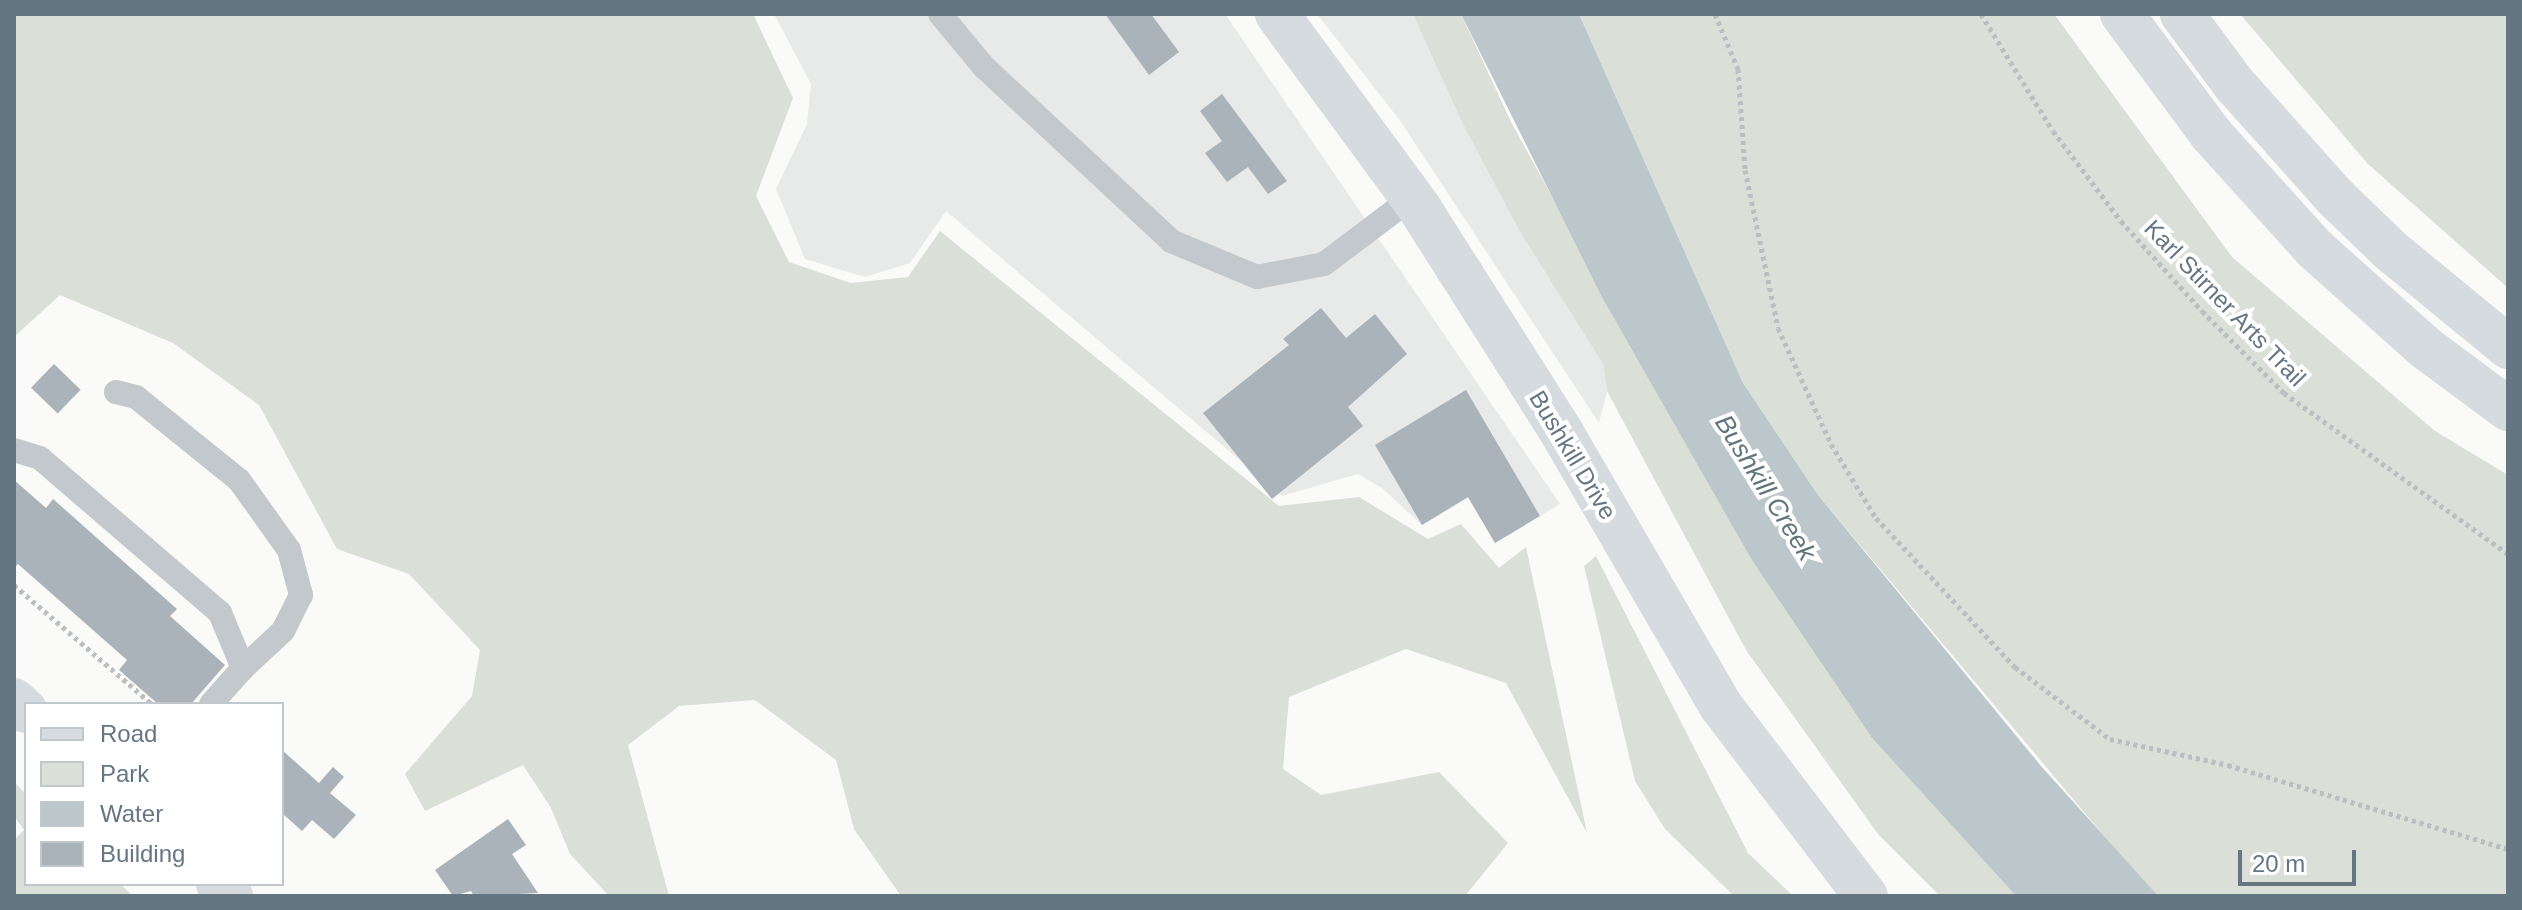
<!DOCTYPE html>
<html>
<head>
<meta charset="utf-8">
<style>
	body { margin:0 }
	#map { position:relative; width:2522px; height:910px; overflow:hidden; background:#fafaf8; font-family:Arial,sans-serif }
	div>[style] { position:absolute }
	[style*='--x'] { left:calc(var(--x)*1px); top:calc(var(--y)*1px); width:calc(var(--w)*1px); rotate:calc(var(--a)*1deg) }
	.built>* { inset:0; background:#e8e9e9 }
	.green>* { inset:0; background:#dadfd7 }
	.water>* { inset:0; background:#bbc7cb }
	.building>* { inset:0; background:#aab3b9; transform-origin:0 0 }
	.path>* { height:5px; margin-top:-2.5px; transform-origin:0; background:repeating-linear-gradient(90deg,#bbbfc2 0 4px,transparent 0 8px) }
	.lane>* { height:24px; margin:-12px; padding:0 12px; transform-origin:12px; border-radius:12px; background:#c3c8cc }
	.secondary>* { height:44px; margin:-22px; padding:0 22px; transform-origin:22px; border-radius:22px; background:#d6dbdf }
	.primary>* { height:44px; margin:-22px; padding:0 22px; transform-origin:22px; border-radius:22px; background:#d6dbdf }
	.highway>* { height:44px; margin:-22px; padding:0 22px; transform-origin:22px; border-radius:22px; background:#d6dbdf }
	span { translate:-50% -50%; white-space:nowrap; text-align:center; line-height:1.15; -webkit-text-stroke:8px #fff; paint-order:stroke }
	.street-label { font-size:24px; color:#657683 }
	.water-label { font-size:26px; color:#60757c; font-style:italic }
	.frame { position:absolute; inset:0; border:16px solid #657683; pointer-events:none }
	.legend { position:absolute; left:24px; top:702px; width:260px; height:184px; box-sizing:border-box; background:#fff; border:2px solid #c1c8cd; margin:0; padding:10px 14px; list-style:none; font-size:24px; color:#657683 }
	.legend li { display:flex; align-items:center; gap:16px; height:40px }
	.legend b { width:40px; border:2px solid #c1c8cd }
	.scale { position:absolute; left:2238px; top:850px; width:118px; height:36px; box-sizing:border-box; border:4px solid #657683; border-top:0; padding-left:10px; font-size:24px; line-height:28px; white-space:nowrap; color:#657683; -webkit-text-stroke:6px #fff; paint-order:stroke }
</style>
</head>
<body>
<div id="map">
	<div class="built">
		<i style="clip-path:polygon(774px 14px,1225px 14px,1560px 504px,1495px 543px,1468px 498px,1422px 525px,1382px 488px,1358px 474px,1282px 496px,946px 211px,910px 263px,865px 277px,805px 259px,776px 189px,807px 124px,811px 84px)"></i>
		<i style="clip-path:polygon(1317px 14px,1413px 14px,1523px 237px,1603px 364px,1607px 391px,1599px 423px,1401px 122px)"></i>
	</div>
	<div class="green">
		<i style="clip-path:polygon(14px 14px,753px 14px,793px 98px,756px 196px,789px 262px,851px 283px,908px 277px,940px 231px,1279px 506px,1359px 497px,1428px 539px,1461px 524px,1499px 568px,1526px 547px,1587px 833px,1506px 683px,1406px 649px,1289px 697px,1283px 769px,1321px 795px,1439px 772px,1508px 843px,1465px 896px,901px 896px,854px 829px,836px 760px,755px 700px,679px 706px,628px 745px,669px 896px,609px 896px,570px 854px,551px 808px,523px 765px,425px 811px,405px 774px,472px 696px,480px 650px,409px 574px,337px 549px,259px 405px,173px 343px,60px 295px,14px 337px)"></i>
		<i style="clip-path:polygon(1413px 14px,1461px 14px,1511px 122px,1753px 562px,1872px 738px,2016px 896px,1940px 896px,1878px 834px,1746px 650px,1607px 391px,1603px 364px,1523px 237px,1463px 124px)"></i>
		<i style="clip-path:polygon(1579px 14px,2054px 14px,2232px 257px,2435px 431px,2508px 475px,2508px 896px,2158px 896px,2146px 886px,1818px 495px,1743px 383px)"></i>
		<i style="clip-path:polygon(2240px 14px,2508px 14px,2508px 288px,2368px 164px)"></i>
		<i style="clip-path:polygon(1596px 556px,1748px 853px,1793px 896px,1734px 896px,1665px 829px,1635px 781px,1584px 566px)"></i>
		<i style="clip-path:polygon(14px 782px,26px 794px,26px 884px,120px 884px,133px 896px,14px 896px,14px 840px,24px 830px,14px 816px)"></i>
	</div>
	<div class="water">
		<i style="clip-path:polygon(1461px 14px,1579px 14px,1743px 383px,1818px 495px,2041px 766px,2158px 896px,2016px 896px,1872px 738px,1753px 562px,1602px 297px)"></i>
	</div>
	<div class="building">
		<i style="clip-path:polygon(1105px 14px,1151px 14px,1179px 52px,1149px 75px)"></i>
		<i style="clip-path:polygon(1222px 94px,1287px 181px,1268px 194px,1248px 167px,1227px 182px,1205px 153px,1222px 141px,1200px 111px)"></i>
		<i style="clip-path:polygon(1321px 308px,1346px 338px,1375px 314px,1407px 354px,1348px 407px,1363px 426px,1272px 499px,1203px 413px,1289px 345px,1283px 339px)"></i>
		<i style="left:54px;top:364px;width:37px;height:33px;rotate:44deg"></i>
		<i style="clip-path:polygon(1466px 390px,1540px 516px,1495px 543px,1468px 497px,1422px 525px,1375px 445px)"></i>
		<i style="clip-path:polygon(14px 480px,46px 508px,53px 499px,177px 609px,170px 616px,225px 665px,191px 704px,158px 704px,119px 670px,127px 660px,18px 564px,14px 568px)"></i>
		<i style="clip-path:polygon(282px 750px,319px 783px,333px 767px,344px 777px,330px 793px,356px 815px,334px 839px,312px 820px,302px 831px,282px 813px)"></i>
		<i style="clip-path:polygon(508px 819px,526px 845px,512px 854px,538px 893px,474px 896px,471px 891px,453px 896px,435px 870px)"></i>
	</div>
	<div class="path">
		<i style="--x:1715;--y:14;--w:60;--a:67.3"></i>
		<i style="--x:1738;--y:69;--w:101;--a:86"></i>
		<i style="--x:1745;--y:170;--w:161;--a:78.2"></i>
		<i style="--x:1778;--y:328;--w:128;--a:65.4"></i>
		<i style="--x:1831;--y:444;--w:87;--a:58.7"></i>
		<i style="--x:1876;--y:518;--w:204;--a:47"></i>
		<i style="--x:2015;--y:667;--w:119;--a:37.2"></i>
		<i style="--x:2110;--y:739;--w:121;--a:12.4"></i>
		<i style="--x:2228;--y:765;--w:292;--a:16.7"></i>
		<i style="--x:1981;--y:14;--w:137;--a:58.4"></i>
		<i style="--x:2053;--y:131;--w:113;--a:52.9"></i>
		<i style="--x:2121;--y:221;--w:121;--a:48"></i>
		<i style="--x:2202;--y:311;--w:116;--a:45"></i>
		<i style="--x:2284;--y:393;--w:276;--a:35.7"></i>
		<i style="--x:14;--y:585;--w:182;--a:40.8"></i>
	</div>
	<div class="lane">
		<i style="--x:940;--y:14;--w:69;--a:50.3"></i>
		<i style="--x:984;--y:67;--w:255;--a:42.9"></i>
		<i style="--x:1171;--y:241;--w:93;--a:22.7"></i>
		<i style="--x:1257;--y:277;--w:68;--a:-11"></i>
		<i style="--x:1324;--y:264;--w:111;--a:-37"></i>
		<i style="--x:116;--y:392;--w:21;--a:14"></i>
		<i style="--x:136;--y:397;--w:132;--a:38.9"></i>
		<i style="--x:239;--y:480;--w:86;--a:54.5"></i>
		<i style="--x:289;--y:550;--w:47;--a:75.1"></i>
		<i style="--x:301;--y:595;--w:40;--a:116.6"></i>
		<i style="--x:283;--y:631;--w:54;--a:137.2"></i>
		<i style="--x:14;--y:450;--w:27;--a:17"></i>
		<i style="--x:40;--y:458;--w:238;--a:40.7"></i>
		<i style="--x:220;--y:613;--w:60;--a:67.3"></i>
		<i style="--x:243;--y:668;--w:48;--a:131.6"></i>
	</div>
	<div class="secondary">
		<i style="--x:1277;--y:14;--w:242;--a:53.7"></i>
		<i style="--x:1420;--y:209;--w:265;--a:57.6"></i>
		<i style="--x:1562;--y:433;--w:316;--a:59.8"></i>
		<i style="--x:1721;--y:706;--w:239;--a:52.7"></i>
	</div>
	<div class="primary">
		<i style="--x:14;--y:700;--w:16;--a:43"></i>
		<i style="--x:218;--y:884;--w:18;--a:43"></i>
	</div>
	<div class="highway">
		<i style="--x:2122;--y:14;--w:149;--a:53.4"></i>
		<i style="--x:2211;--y:134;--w:155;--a:47.9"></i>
		<i style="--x:2315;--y:249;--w:150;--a:41.8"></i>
		<i style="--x:2427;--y:349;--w:101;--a:36.5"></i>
		<i style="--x:2182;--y:14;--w:89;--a:53.3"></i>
		<i style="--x:2235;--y:85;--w:150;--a:48.2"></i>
		<i style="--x:2335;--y:197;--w:76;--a:43.9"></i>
		<i style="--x:2390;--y:250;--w:153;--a:39.4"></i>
	</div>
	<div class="street-label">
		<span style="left:2225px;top:303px;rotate:46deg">Karl Stirner Arts Trail</span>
		<span style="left:1573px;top:455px;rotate:59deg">Bushkill Drive</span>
	</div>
	<div class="water-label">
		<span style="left:1765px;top:488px;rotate:58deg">Bushkill Creek</span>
	</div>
	<div class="frame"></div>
	<ul class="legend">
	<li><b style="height:10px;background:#d6dbdf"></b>Road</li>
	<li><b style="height:22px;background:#dadfd7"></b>Park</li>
	<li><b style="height:22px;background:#bbc7cb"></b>Water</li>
	<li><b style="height:22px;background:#aab3b9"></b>Building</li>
	</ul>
	<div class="scale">20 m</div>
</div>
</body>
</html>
